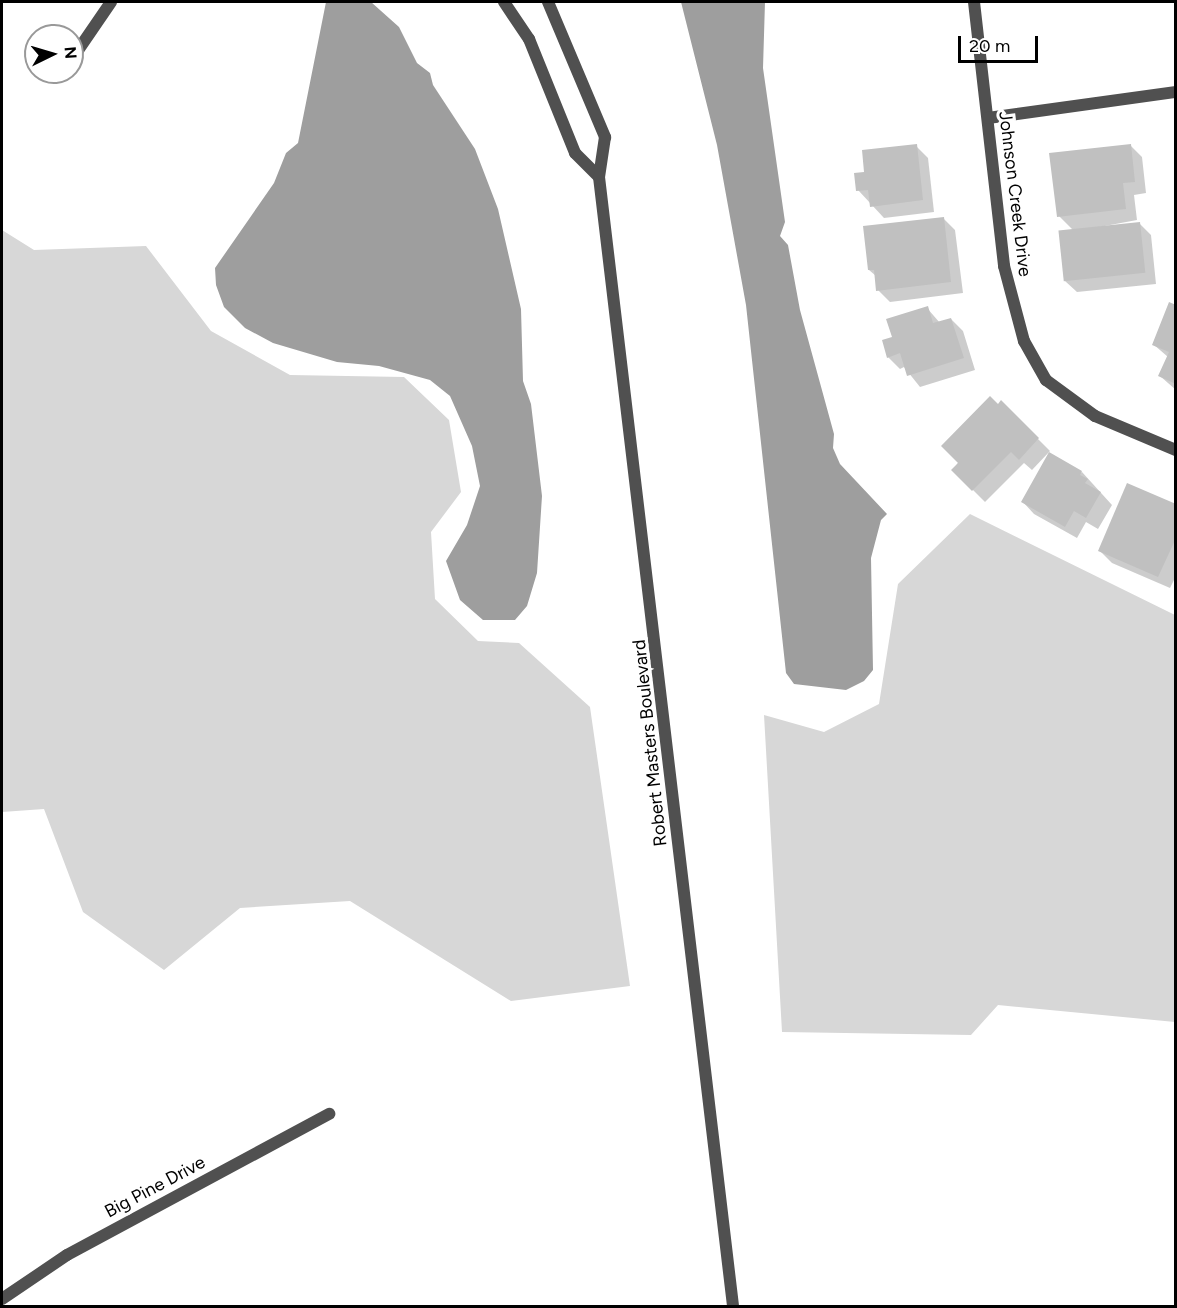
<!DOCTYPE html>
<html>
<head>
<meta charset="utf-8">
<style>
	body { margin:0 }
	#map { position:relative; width:1177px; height:1308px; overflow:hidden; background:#fff; font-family:Figtree,sans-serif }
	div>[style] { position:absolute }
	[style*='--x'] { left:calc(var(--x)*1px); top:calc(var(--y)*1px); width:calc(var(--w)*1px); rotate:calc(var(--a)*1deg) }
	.green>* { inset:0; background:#d7d7d7 }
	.water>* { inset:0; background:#9e9e9e }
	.shadow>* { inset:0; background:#0003 }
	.building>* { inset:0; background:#c0c0c0; transform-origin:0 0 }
	.minor>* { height:12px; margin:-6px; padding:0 6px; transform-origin:6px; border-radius:6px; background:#505050 }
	span { translate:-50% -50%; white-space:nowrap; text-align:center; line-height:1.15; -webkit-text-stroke:6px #fff; paint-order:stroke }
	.street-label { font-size:18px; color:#000 }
	.frame { position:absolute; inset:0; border:3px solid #000; pointer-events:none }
	.north { position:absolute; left:24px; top:24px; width:60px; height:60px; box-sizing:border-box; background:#fff; border:2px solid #999; border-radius:50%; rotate:85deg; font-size:16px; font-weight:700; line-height:24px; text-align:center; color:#000 }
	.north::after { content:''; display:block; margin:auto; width:21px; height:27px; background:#000; clip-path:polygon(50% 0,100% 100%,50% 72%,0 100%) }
	.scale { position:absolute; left:958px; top:36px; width:80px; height:27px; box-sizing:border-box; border:3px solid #000; border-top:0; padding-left:8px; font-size:18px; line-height:21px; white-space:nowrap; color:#000; -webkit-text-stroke:4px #fff; paint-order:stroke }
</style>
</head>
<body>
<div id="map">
	<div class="green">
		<i style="clip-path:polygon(2px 230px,34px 250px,146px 246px,211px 331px,290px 375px,404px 377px,449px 420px,461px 492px,431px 532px,435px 599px,478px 641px,519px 643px,590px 707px,630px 986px,511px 1001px,350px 901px,240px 908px,164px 970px,83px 912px,44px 809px,2px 812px)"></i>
		<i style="clip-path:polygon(970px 514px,1175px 615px,1175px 1022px,998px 1005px,971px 1035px,782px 1032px,764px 715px,824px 732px,879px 704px,898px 584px)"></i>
	</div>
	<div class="water">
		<i style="clip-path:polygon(326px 2px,371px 2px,399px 27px,417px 63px,430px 73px,433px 85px,475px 149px,498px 209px,521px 309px,523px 381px,531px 404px,542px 496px,537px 573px,527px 606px,515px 620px,483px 620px,460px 600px,446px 561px,467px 525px,480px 486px,472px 446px,450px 396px,430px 380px,379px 366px,337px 362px,273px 343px,245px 328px,224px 307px,216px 285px,215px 268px,274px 183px,286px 153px,298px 143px)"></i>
		<i style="clip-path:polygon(681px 2px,765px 2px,763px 68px,785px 222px,780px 236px,788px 245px,800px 310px,834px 434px,833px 448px,840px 464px,887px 514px,881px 520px,871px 558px,873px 670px,864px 681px,846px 690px,794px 684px,786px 673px,746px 305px,717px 145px)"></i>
	</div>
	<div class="shadow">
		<i style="clip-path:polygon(1130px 145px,1142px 157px,1146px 193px,1134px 195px,1137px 220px,1094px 228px,1139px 223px,1151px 235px,1156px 284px,1077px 292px,1065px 281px,1073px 230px,1059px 216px)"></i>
		<i style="clip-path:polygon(916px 146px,928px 158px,934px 212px,884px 218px,858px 190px,866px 173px)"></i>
		<i style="clip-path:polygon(943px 218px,955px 230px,963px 293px,890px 302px,878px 290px,876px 276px,869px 270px)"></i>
		<i style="clip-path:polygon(1176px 307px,1176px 390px,1160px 376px,1168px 357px,1153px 344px)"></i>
		<i style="clip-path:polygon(927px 308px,940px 323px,951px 319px,963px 331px,975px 370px,920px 387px,904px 367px,900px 369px,888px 357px,894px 338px)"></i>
		<i style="clip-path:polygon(1001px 402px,1050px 451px,1032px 470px,1024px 463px,985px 502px,953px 470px)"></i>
		<i style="clip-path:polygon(1082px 472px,1112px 505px,1098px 529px,1086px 522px,1077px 538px,1034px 514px,1023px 502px)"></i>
		<i style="clip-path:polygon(1176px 506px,1176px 576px,1170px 588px,1112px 563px,1100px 551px)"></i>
	</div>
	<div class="building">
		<i style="clip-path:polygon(917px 144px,923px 200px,870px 207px,868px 190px,856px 191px,854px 173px,864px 172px,862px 150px)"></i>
		<i style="clip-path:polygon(1131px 144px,1135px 182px,1123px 183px,1126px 209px,1057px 217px,1049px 153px)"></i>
		<i style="clip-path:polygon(944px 217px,951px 282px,876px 291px,874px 270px,868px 270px,863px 226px)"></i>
		<i style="left:1140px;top:222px;width:51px;height:82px;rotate:84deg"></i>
		<i style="clip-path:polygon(1169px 302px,1176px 305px,1176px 384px,1158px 376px,1169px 352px,1152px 345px)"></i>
		<i style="clip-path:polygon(928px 306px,933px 323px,951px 318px,964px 358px,907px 376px,900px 353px,887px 358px,882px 340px,892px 337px,886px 319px)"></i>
		<i style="clip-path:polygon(990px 396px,998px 404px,1001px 400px,1039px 438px,1019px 460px,1011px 452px,972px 491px,951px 470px,958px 463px,941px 446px)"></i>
		<i style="clip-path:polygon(1049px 452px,1082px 471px,1080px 475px,1088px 479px,1085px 483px,1101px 492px,1086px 518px,1074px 511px,1065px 527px,1021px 502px)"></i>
		<i style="clip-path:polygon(1127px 483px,1176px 504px,1176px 538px,1158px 577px,1098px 551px)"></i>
	</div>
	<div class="minor">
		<i style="--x:504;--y:2;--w:45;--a:56"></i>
		<i style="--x:529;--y:39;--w:123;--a:68"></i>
		<i style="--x:575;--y:153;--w:34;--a:45"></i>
		<i style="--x:548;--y:2;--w:147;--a:67.1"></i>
		<i style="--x:605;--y:137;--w:40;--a:98.5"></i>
		<i style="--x:599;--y:177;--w:1137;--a:83.23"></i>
		<i style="--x:974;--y:2;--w:266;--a:83.5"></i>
		<i style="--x:1004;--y:266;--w:78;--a:75.1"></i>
		<i style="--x:1024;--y:341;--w:45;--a:60.6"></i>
		<i style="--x:1046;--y:380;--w:61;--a:36.3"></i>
		<i style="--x:1095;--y:416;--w:88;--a:22.8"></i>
		<i style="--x:72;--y:59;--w:69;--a:-55.6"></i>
		<i style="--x:988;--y:118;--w:190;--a:-7.9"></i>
		<i style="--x:2;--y:1299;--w:78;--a:-34.1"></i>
		<i style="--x:67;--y:1255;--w:298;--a:-28.3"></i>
	</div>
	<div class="street-label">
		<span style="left:1015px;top:194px;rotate:83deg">Johnson Creek Drive</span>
		<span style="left:650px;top:743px;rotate:-96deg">Robert Masters Boulevard</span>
		<span style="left:155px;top:1187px;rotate:-28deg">Big Pine Drive</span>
	</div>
	<div class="frame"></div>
	<div class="north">N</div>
	<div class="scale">20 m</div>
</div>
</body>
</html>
